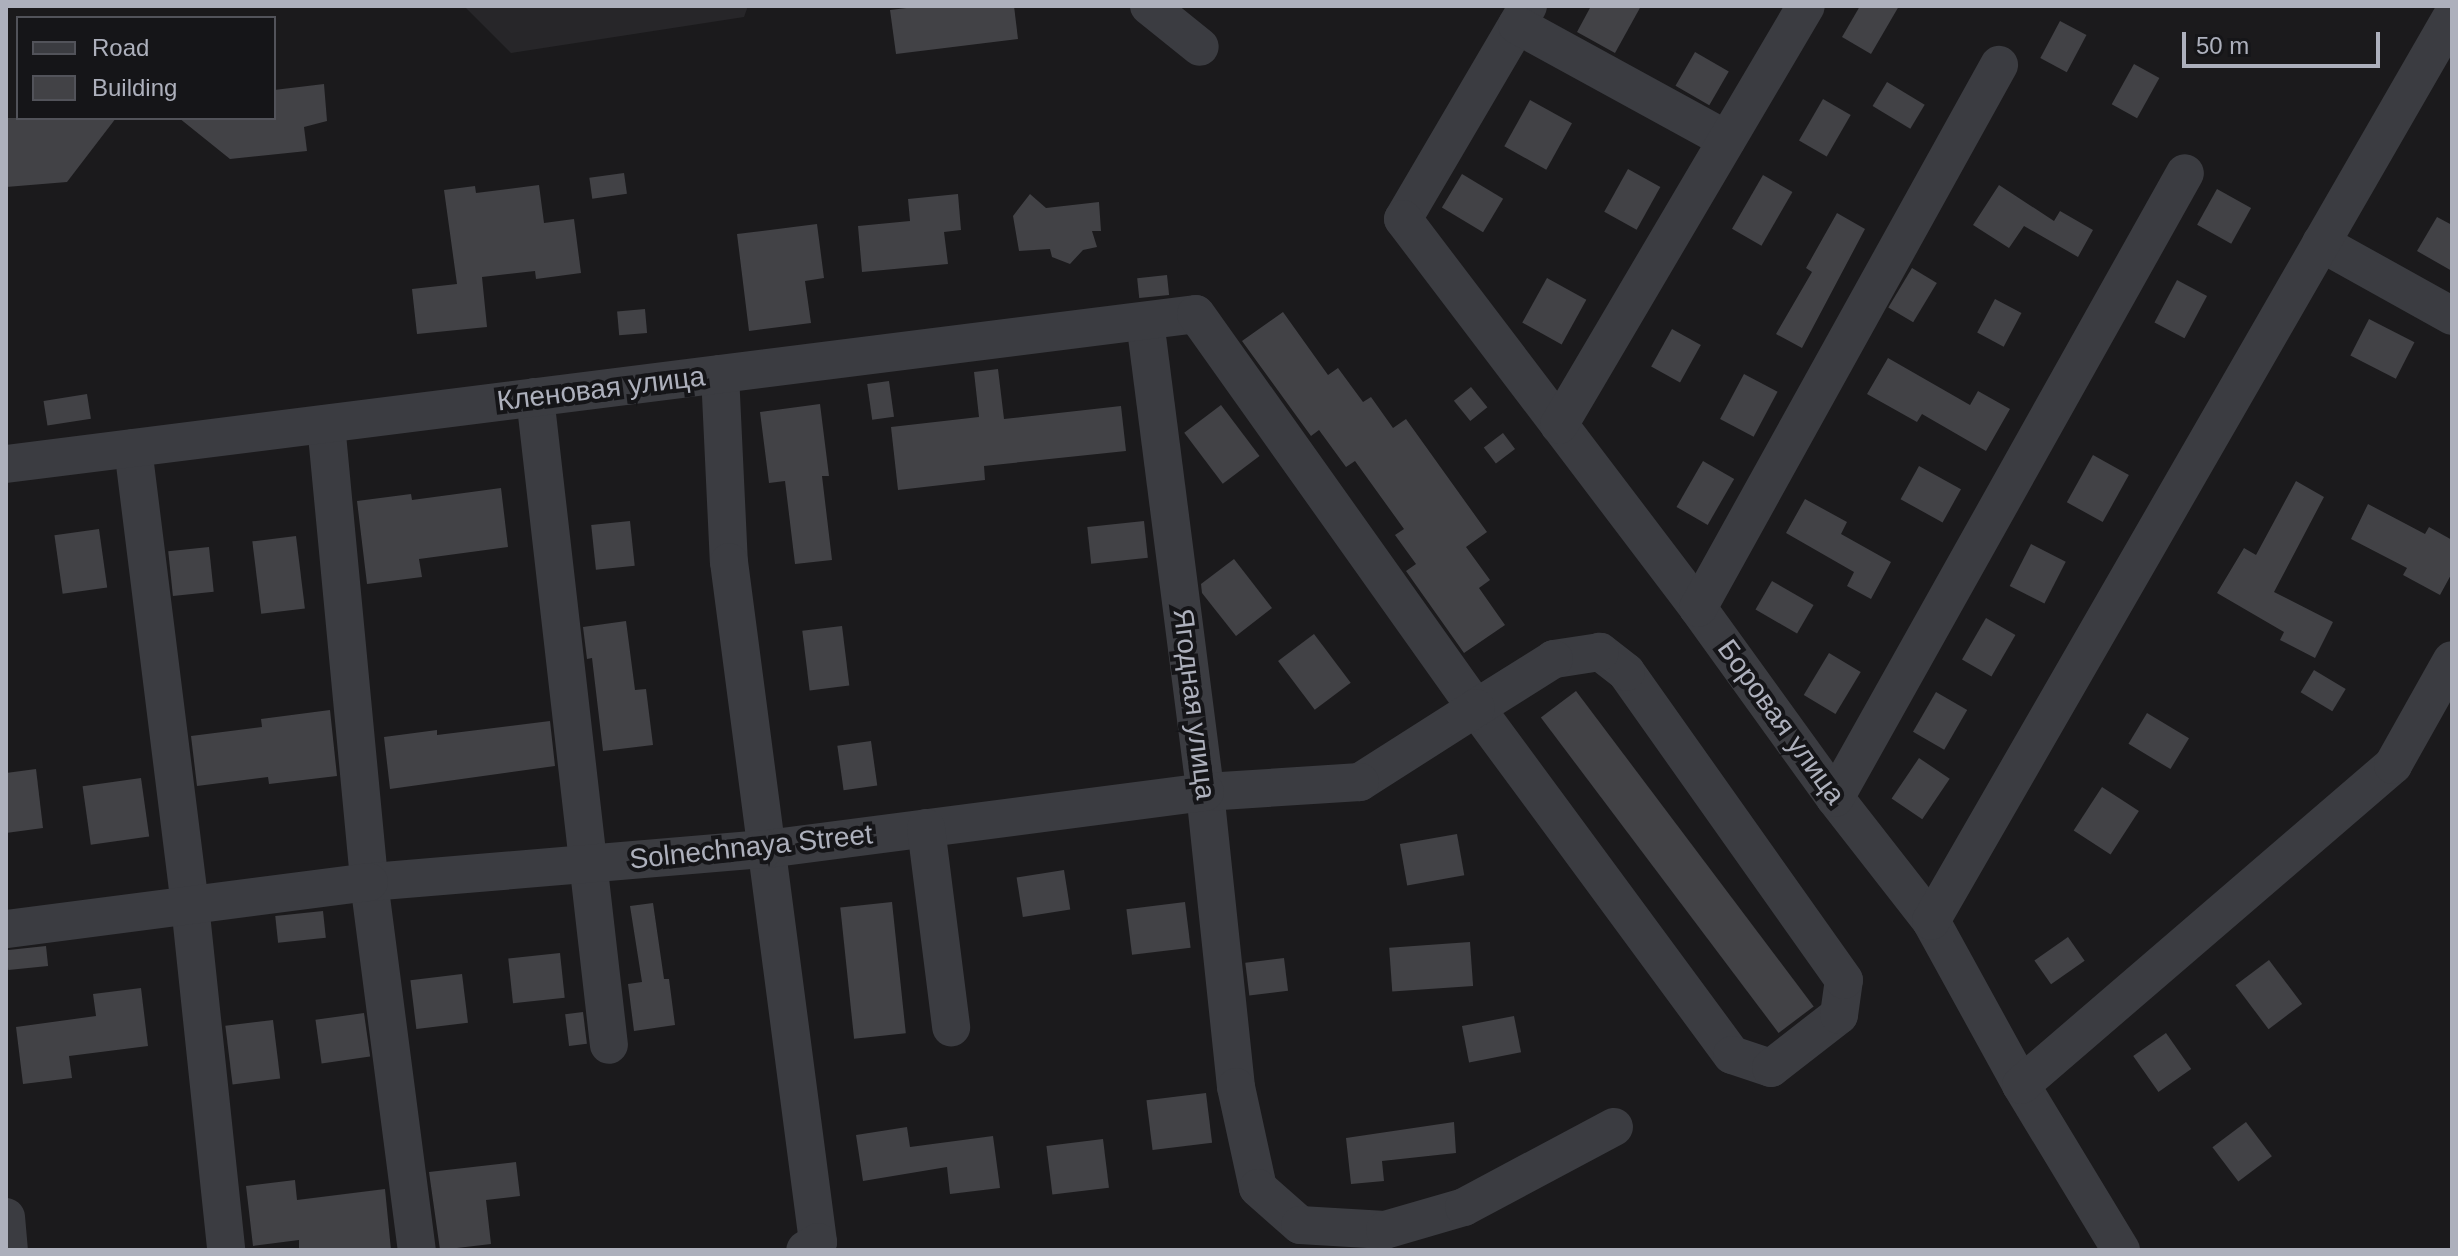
<!DOCTYPE html>
<html>
<head>
<meta charset="utf-8">
<style>
	body { margin:0 }
	#map { position:relative; width:2458px; height:1256px; overflow:hidden; background:#1b1a1c; font-family:Helvetica,sans-serif }
	div>[style] { position:absolute }
	[style*='--x'] { left:calc(var(--x)*1px); top:calc(var(--y)*1px); width:calc(var(--w)*1px); rotate:calc(var(--a)*1deg) }
	.built>* { inset:0; background:#272629 }
	.building>* { inset:0; background:#424246; transform-origin:0 0 }
	.minor>* { height:38px; margin:-19px; padding:0 19px; transform-origin:19px; border-radius:19px; background:#3b3c41 }
	span { translate:-50% -50%; white-space:nowrap; text-align:center; line-height:1.15; -webkit-text-stroke:8px #151518; paint-order:stroke }
	.street-label { font-size:28px; color:#adb0bc }
	.frame { position:absolute; inset:0; border:8px solid #adb0bc; pointer-events:none }
	.legend { position:absolute; left:16px; top:16px; width:260px; height:104px; box-sizing:border-box; background:#151518; border:2px solid #52535a; margin:0; padding:10px 14px; list-style:none; font-size:24px; color:#adb0bc }
	.legend li { display:flex; align-items:center; gap:16px; height:40px }
	.legend b { width:40px; border:2px solid #52535a }
	.scale { position:absolute; left:2182px; top:32px; width:198px; height:36px; box-sizing:border-box; border:4px solid #adb0bc; border-top:0; padding-left:10px; font-size:24px; line-height:28px; white-space:nowrap; color:#adb0bc; -webkit-text-stroke:6px #151518; paint-order:stroke }
</style>
</head>
<body>
<div id="map">
	<div class="built">
		<i style="clip-path:polygon(464px 6px,748px 6px,744px 17px,511px 53px)"></i>
	</div>
	<div class="building">
		<i style="clip-path:polygon(923px 6px,1014px 6px,1018px 39px,896px 54px,890px 10px)"></i>
		<i style="clip-path:polygon(1591px 6px,1641px 6px,1615px 53px,1577px 32px)"></i>
		<i style="clip-path:polygon(1860px 6px,1899px 6px,1871px 54px,1842px 37px)"></i>
		<i style="left:2060px;top:21px;width:30px;height:42px;rotate:28deg"></i>
		<i style="left:1695px;top:52px;width:39px;height:39px;rotate:30deg"></i>
		<i style="left:2134px;top:64px;width:29px;height:46px;rotate:29deg"></i>
		<i style="left:1887px;top:82px;width:44px;height:28px;rotate:31deg"></i>
		<i style="clip-path:polygon(324px 84px,327px 121px,304px 127px,307px 151px,230px 159px,179px 118px,274px 118px,274px 90px)"></i>
		<i style="left:1823px;top:99px;width:32px;height:48px;rotate:30deg"></i>
		<i style="left:1530px;top:100px;width:48px;height:53px;rotate:29deg"></i>
		<i style="clip-path:polygon(6px 118px,116px 118px,67px 182px,6px 187px)"></i>
		<i style="left:1628px;top:169px;width:37px;height:49px;rotate:29deg"></i>
		<i style="left:624px;top:173px;width:21px;height:35px;rotate:82deg"></i>
		<i style="left:1462px;top:174px;width:48px;height:39px;rotate:31deg"></i>
		<i style="left:1763px;top:175px;width:34px;height:62px;rotate:30deg"></i>
		<i style="clip-path:polygon(539px 185px,544px 223px,574px 219px,581px 273px,536px 279px,535px 271px,482px 277px,487px 327px,417px 334px,412px 289px,457px 284px,444px 190px,475px 186px,476px 193px)"></i>
		<i style="clip-path:polygon(1999px 185px,2054px 221px,2060px 211px,2093px 230px,2078px 257px,2024px 226px,2009px 248px,1973px 225px)"></i>
		<i style="left:2217px;top:189px;width:39px;height:41px;rotate:29deg"></i>
		<i style="clip-path:polygon(958px 194px,961px 230px,944px 232px,948px 264px,862px 272px,858px 226px,910px 221px,908px 199px)"></i>
		<i style="clip-path:polygon(1030px 194px,1046px 208px,1099px 202px,1101px 231px,1092px 231px,1097px 247px,1083px 250px,1070px 264px,1052px 257px,1050px 249px,1019px 251px,1013px 216px)"></i>
		<i style="clip-path:polygon(1837px 213px,1865px 229px,1802px 348px,1776px 334px,1812px 272px,1806px 268px)"></i>
		<i style="clip-path:polygon(2437px 217px,2452px 225px,2452px 271px,2417px 251px)"></i>
		<i style="clip-path:polygon(817px 224px,824px 278px,805px 281px,811px 323px,749px 331px,737px 234px)"></i>
		<i style="left:1912px;top:268px;width:29px;height:46px;rotate:31deg"></i>
		<i style="left:1167px;top:275px;width:20px;height:30px;rotate:84deg"></i>
		<i style="left:1547px;top:278px;width:45px;height:51px;rotate:29deg"></i>
		<i style="left:2177px;top:280px;width:34px;height:48px;rotate:28deg"></i>
		<i style="left:1995px;top:299px;width:30px;height:38px;rotate:28deg"></i>
		<i style="left:645px;top:309px;width:24px;height:28px;rotate:85deg"></i>
		<i style="clip-path:polygon(1283px 312px,1328px 375px,1338px 368px,1363px 402px,1371px 397px,1393px 428px,1406px 419px,1487px 532px,1466px 547px,1490px 580px,1479px 588px,1505px 625px,1464px 653px,1406px 571px,1416px 564px,1395px 535px,1404px 529px,1355px 461px,1346px 467px,1319px 430px,1311px 436px,1242px 341px)"></i>
		<i style="left:2369px;top:319px;width:51px;height:41px;rotate:27deg"></i>
		<i style="left:1672px;top:329px;width:33px;height:43px;rotate:29deg"></i>
		<i style="clip-path:polygon(1888px 358px,1970px 405px,1978px 391px,2010px 409px,1986px 451px,1922px 414px,1917px 422px,1867px 394px)"></i>
		<i style="clip-path:polygon(998px 369px,1004px 419px,1121px 406px,1126px 451px,984px 466px,985px 480px,898px 490px,891px 427px,979px 417px,974px 372px)"></i>
		<i style="left:1744px;top:374px;width:38px;height:51px;rotate:28deg"></i>
		<i style="left:889px;top:381px;width:36px;height:22px;rotate:82deg"></i>
		<i style="left:1471px;top:387px;width:26px;height:22px;rotate:51deg"></i>
		<i style="left:87px;top:394px;width:25px;height:44px;rotate:81deg"></i>
		<i style="clip-path:polygon(820px 404px,829px 476px,822px 476px,832px 560px,795px 564px,785px 481px,769px 483px,760px 412px)"></i>
		<i style="left:1221px;top:405px;width:64px;height:46px;rotate:53deg"></i>
		<i style="left:1503px;top:433px;width:20px;height:24px;rotate:53deg"></i>
		<i style="left:2093px;top:455px;width:41px;height:54px;rotate:29deg"></i>
		<i style="left:1703px;top:461px;width:36px;height:53px;rotate:30deg"></i>
		<i style="left:1919px;top:466px;width:48px;height:38px;rotate:29deg"></i>
		<i style="clip-path:polygon(2296px 481px,2324px 497px,2274px 592px,2333px 622px,2315px 658px,2280px 640px,2284px 632px,2217px 593px,2244px 548px,2256px 555px)"></i>
		<i style="clip-path:polygon(501px 488px,508px 547px,419px 559px,422px 577px,367px 584px,357px 501px,411px 494px,412px 500px)"></i>
		<i style="clip-path:polygon(1805px 499px,1847px 522px,1841px 534px,1891px 562px,1871px 599px,1847px 586px,1854px 572px,1786px 533px)"></i>
		<i style="clip-path:polygon(2368px 504px,2425px 534px,2429px 527px,2452px 540px,2452px 573px,2440px 595px,2403px 575px,2407px 568px,2351px 539px)"></i>
		<i style="left:630px;top:521px;width:45px;height:39px;rotate:84deg"></i>
		<i style="left:1144px;top:521px;width:37px;height:57px;rotate:84deg"></i>
		<i style="left:99px;top:529px;width:59px;height:45px;rotate:82deg"></i>
		<i style="left:296px;top:536px;width:73px;height:44px;rotate:83deg"></i>
		<i style="left:2031px;top:544px;width:39px;height:47px;rotate:27deg"></i>
		<i style="left:209px;top:547px;width:45px;height:41px;rotate:84deg"></i>
		<i style="clip-path:polygon(1234px 559px,1272px 608px,1236px 636px,1202px 593px,1201px 584px)"></i>
		<i style="left:1772px;top:581px;width:48px;height:33px;rotate:30deg"></i>
		<i style="left:1986px;top:618px;width:34px;height:48px;rotate:30deg"></i>
		<i style="clip-path:polygon(626px 621px,635px 690px,646px 689px,653px 745px,603px 751px,592px 658px,587px 659px,583px 627px)"></i>
		<i style="left:842px;top:626px;width:60px;height:40px;rotate:83deg"></i>
		<i style="left:1314px;top:634px;width:61px;height:45px;rotate:53deg"></i>
		<i style="left:1829px;top:653px;width:37px;height:49px;rotate:31deg"></i>
		<i style="left:2314px;top:670px;width:37px;height:26px;rotate:31deg"></i>
		<i style="left:1576px;top:691px;width:395px;height:44px;rotate:53deg"></i>
		<i style="left:1936px;top:692px;width:36px;height:46px;rotate:30deg"></i>
		<i style="clip-path:polygon(330px 710px,337px 776px,269px 784px,268px 777px,197px 786px,191px 736px,262px 727px,261px 719px)"></i>
		<i style="left:2147px;top:713px;width:49px;height:36px;rotate:31deg"></i>
		<i style="clip-path:polygon(550px 721px,555px 766px,390px 789px,384px 737px,437px 730px,437px 735px)"></i>
		<i style="left:871px;top:741px;width:45px;height:34px;rotate:82deg"></i>
		<i style="left:1919px;top:758px;width:37px;height:49px;rotate:34deg"></i>
		<i style="clip-path:polygon(36px 769px,43px 828px,6px 833px,6px 773px)"></i>
		<i style="left:141px;top:778px;width:59px;height:59px;rotate:82deg"></i>
		<i style="left:2102px;top:787px;width:44px;height:52px;rotate:33deg"></i>
		<i style="left:1457px;top:834px;width:42px;height:58px;rotate:80deg"></i>
		<i style="left:1064px;top:870px;width:40px;height:48px;rotate:81deg"></i>
		<i style="left:892px;top:902px;width:132px;height:52px;rotate:84deg"></i>
		<i style="left:1185px;top:902px;width:46px;height:59px;rotate:83deg"></i>
		<i style="clip-path:polygon(653px 903px,664px 979px,669px 979px,675px 1025px,634px 1031px,628px 984px,642px 982px,630px 906px)"></i>
		<i style="left:323px;top:911px;width:27px;height:48px;rotate:84deg"></i>
		<i style="left:2068px;top:937px;width:29px;height:41px;rotate:55deg"></i>
		<i style="left:1470px;top:942px;width:44px;height:81px;rotate:86deg"></i>
		<i style="left:46px;top:946px;width:20px;height:40px;rotate:84deg"></i>
		<i style="left:560px;top:953px;width:45px;height:52px;rotate:84deg"></i>
		<i style="left:1284px;top:958px;width:33px;height:39px;rotate:83deg"></i>
		<i style="left:2269px;top:960px;width:55px;height:42px;rotate:53deg"></i>
		<i style="left:462px;top:974px;width:49px;height:52px;rotate:83deg"></i>
		<i style="clip-path:polygon(141px 988px,148px 1046px,69px 1056px,72px 1078px,23px 1084px,16px 1027px,96px 1016px,93px 994px)"></i>
		<i style="left:583px;top:1012px;width:32px;height:18px;rotate:83deg"></i>
		<i style="left:364px;top:1013px;width:44px;height:49px;rotate:82deg"></i>
		<i style="left:1514px;top:1016px;width:37px;height:53px;rotate:79deg"></i>
		<i style="left:273px;top:1020px;width:59px;height:48px;rotate:83deg"></i>
		<i style="left:2166px;top:1033px;width:44px;height:40px;rotate:55deg"></i>
		<i style="left:1206px;top:1093px;width:50px;height:60px;rotate:83deg"></i>
		<i style="clip-path:polygon(1454px 1122px,1456px 1153px,1382px 1161px,1384px 1181px,1351px 1184px,1346px 1138px)"></i>
		<i style="left:2246px;top:1122px;width:43px;height:42px;rotate:53deg"></i>
		<i style="clip-path:polygon(907px 1127px,910px 1147px,993px 1136px,1000px 1188px,950px 1194px,947px 1167px,863px 1181px,856px 1135px)"></i>
		<i style="left:1103px;top:1139px;width:49px;height:57px;rotate:83deg"></i>
		<i style="clip-path:polygon(516px 1162px,520px 1196px,486px 1200px,491px 1244px,440px 1250px,429px 1172px)"></i>
		<i style="clip-path:polygon(295px 1180px,297px 1200px,385px 1189px,391px 1250px,299px 1250px,299px 1240px,253px 1246px,246px 1186px)"></i>
	</div>
	<div class="minor">
		<i style="--x:1149;--y:6;--w:65;--a:38.8"></i>
		<i style="--x:1528;--y:6;--w:247;--a:120.4"></i>
		<i style="--x:1403;--y:219;--w:488;--a:52.8"></i>
		<i style="--x:1698;--y:608;--w:234;--a:54.2"></i>
		<i style="--x:1835;--y:798;--w:156;--a:52"></i>
		<i style="--x:1931;--y:921;--w:187;--a:61.2"></i>
		<i style="--x:2021;--y:1085;--w:193;--a:58.8"></i>
		<i style="--x:1517;--y:25;--w:239;--a:28.7"></i>
		<i style="--x:2321;--y:243;--w:150;--a:29.1"></i>
		<i style="--x:1145;--y:321;--w:475;--a:82.7"></i>
		<i style="--x:1205;--y:792;--w:297;--a:84"></i>
		<i style="--x:1236;--y:1087;--w:103;--a:77.7"></i>
		<i style="--x:1258;--y:1188;--w:56;--a:41.4"></i>
		<i style="--x:1300;--y:1225;--w:85;--a:3.4"></i>
		<i style="--x:1385;--y:1230;--w:82;--a:-16.2"></i>
		<i style="--x:1464;--y:1207;--w:170;--a:-28.1"></i>
		<i style="--x:720;--y:374;--w:188;--a:87.3"></i>
		<i style="--x:729;--y:562;--w:686;--a:82.54"></i>
		<i style="--x:818;--y:1242;--w:15;--a:148"></i>
		<i style="--x:535;--y:397;--w:652;--a:83.49"></i>
		<i style="--x:326;--y:424;--w:460;--a:84.6"></i>
		<i style="--x:369;--y:882;--w:371;--a:82.6"></i>
		<i style="--x:1559;--y:425;--w:486;--a:-59.5"></i>
		<i style="--x:133;--y:448;--w:461;--a:82.9"></i>
		<i style="--x:190;--y:905;--w:347;--a:84"></i>
		<i style="--x:6;--y:464;--w:1199;--a:-7.18"></i>
		<i style="--x:1196;--y:314;--w:483;--a:54.6"></i>
		<i style="--x:1476;--y:708;--w:431;--a:53.6"></i>
		<i style="--x:1732;--y:1055;--w:41;--a:18.4"></i>
		<i style="--x:1771;--y:1068;--w:86;--a:-37.9"></i>
		<i style="--x:1839;--y:1015;--w:35;--a:-82"></i>
		<i style="--x:1844;--y:980;--w:377;--a:-125.3"></i>
		<i style="--x:1626;--y:672;--w:33;--a:-142"></i>
		<i style="--x:1600;--y:652;--w:47;--a:171.3"></i>
		<i style="--x:1554;--y:659;--w:92;--a:147.9"></i>
		<i style="--x:1476;--y:708;--w:138;--a:147.5"></i>
		<i style="--x:1360;--y:782;--w:155;--a:176.3"></i>
		<i style="--x:1205;--y:792;--w:445;--a:172.6"></i>
		<i style="--x:764;--y:849;--w:396;--a:175.2"></i>
		<i style="--x:369;--y:882;--w:366;--a:172.6"></i>
		<i style="--x:1698;--y:608;--w:621;--a:-61"></i>
		<i style="--x:1835;--y:798;--w:716;--a:-60.75"></i>
		<i style="--x:926;--y:828;--w:201;--a:82.8"></i>
		<i style="--x:1931;--y:921;--w:1044;--a:-60.07"></i>
		<i style="--x:2021;--y:1085;--w:491;--a:-40.7"></i>
		<i style="--x:2393;--y:765;--w:120;--a:-60.7"></i>
		<i style="--x:6;--y:1217;--w:33;--a:85"></i>
	</div>
	<div class="street-label">
		<span style="left:601px;top:389px;rotate:-7deg">Кленовая улица</span>
		<span style="left:1194px;top:704px;rotate:83deg">Ягодная улица</span>
		<span style="left:1781px;top:722px;rotate:54deg">Боровая улица</span>
		<span style="left:751px;top:847px;rotate:-6deg">Solnechnaya Street</span>
	</div>
	<div class="frame"></div>
	<ul class="legend">
	<li><b style="height:10px;background:#3b3c41"></b>Road</li>
	<li><b style="height:22px;background:#424246"></b>Building</li>
	</ul>
	<div class="scale">50 m</div>
</div>
</body>
</html>
